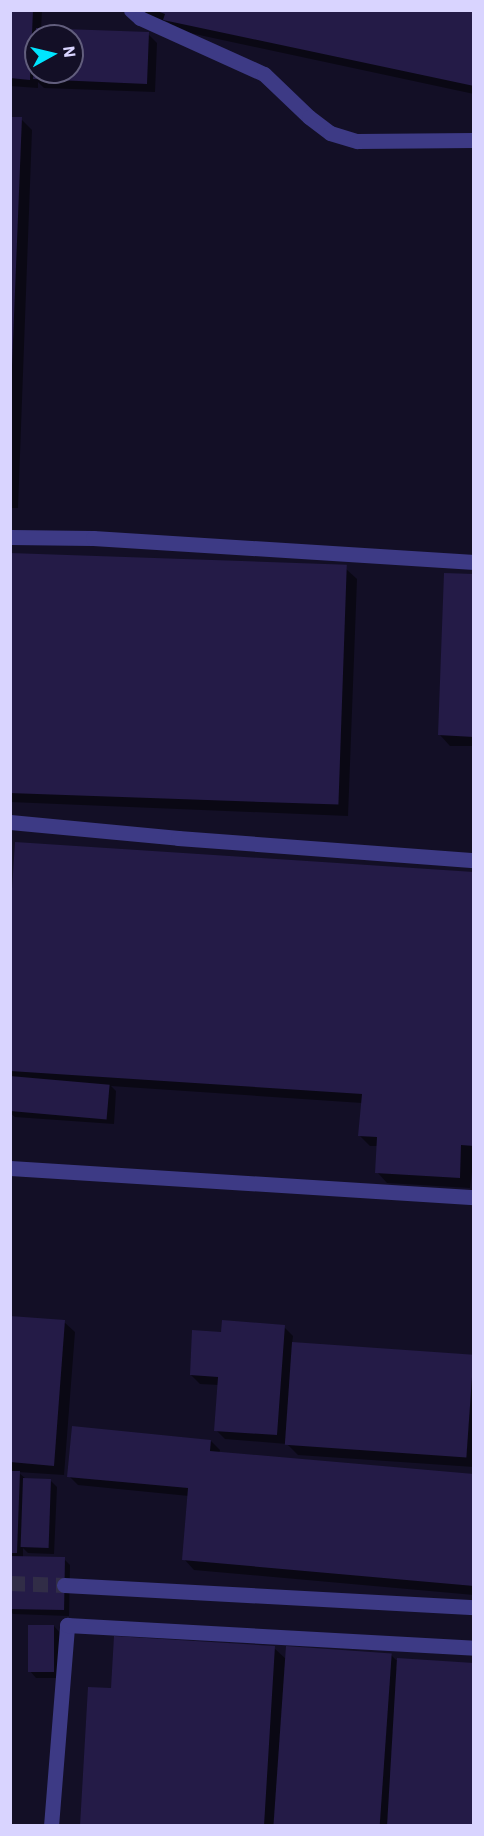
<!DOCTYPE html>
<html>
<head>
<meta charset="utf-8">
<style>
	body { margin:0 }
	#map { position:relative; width:484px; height:1836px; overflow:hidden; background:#130f26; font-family:"IBM Plex Sans",sans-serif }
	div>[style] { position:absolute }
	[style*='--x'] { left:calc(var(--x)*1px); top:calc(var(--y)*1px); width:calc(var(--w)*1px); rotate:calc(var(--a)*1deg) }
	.shadow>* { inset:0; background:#0007 }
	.building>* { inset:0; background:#241b47; transform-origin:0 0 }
	.minor-tunnel>* { height:15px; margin-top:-7.5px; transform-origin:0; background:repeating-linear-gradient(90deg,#312d47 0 15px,transparent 0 23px) }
	.minor>* { height:15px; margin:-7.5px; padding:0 7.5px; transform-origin:7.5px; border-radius:7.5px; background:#3d3a85 }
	span { translate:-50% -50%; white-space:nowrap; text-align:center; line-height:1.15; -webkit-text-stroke:5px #130f26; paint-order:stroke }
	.frame { position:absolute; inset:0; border:12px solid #d9d4ff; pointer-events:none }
	.north { position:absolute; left:24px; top:24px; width:60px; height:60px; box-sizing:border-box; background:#130f26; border:2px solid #625e7d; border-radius:50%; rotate:82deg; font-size:16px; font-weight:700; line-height:24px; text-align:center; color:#d9d4ff }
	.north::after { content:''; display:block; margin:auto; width:21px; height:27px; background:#00e5ff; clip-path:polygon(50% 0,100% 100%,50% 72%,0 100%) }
</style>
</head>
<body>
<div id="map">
	<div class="shadow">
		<i style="clip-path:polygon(evenodd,10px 10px,42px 10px,41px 30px,148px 34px,157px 43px,155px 92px,44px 88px,38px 82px,38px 88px,10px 86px,10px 10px,36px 36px,72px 36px,72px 72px,36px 72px,36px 36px)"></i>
		<i style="clip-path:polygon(143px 10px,474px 10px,474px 94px,176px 30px,168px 22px,151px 19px)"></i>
		<i style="clip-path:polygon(10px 118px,21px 119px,32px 130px,18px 508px,10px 508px)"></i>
		<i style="clip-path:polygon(10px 555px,346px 569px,357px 579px,348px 816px,10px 802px)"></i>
		<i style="clip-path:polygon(474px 576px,474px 746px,450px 746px,440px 735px)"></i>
		<i style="clip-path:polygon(474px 874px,474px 1155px,470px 1188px,387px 1183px,377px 1172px,378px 1146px,370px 1146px,359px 1135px,362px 1103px,111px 1086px,116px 1091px,114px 1124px,15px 1117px,10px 1113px,10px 944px)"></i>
		<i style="clip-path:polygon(10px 1317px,64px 1322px,75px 1332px,64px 1475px,18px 1472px,26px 1479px,50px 1480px,57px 1487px,54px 1554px,28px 1553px,23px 1548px,23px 1558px,64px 1559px,70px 1565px,69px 1616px,13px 1614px,10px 1611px)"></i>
		<i style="clip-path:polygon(284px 1327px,293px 1336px,292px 1344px,474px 1356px,474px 1467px,298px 1455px,287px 1444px,225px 1439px,216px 1430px,219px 1385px,200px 1384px,191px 1375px,223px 1334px)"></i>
		<i style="clip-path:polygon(211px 1441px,220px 1450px,219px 1454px,474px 1476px,474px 1595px,194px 1570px,184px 1559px,189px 1496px,78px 1485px,69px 1476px)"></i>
		<i style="clip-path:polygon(54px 1626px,60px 1633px,61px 1678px,36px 1678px,30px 1671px)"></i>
		<i style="clip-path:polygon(274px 1648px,287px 1660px,391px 1655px,396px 1660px,474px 1664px,474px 1826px,82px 1826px,113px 1690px)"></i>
	</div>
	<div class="building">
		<i style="clip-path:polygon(10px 10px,33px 10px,30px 80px,10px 78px)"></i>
		<i style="clip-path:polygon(154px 10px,474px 10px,474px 86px,163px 20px,165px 14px)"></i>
		<i style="clip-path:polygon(36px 28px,149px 32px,147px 84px,33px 79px,34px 64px,36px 72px,72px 72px,72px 36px,35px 36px)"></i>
		<i style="clip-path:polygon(10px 117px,22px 117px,12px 366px,10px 366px)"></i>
		<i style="left:10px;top:553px;width:337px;height:240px;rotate:2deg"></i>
		<i style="clip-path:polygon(444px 573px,474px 574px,474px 737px,438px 735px)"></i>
		<i style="clip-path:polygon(15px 842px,474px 872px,474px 1146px,461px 1145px,460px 1178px,375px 1173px,377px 1137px,358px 1136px,362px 1094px,10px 1071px,10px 920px)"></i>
		<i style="left:10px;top:1076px;width:100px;height:35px;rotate:5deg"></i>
		<i style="clip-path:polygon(10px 1316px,65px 1320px,54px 1466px,10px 1462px)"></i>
		<i style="clip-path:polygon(222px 1320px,285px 1325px,277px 1435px,214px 1431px,218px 1377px,190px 1375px,192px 1330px,221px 1332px)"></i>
		<i style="left:292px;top:1342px;width:182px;height:103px;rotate:4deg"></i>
		<i style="clip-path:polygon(72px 1426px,211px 1440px,210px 1451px,474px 1474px,474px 1586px,182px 1560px,188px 1488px,67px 1477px)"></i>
		<i style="clip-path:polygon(10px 1471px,20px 1471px,17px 1553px,10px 1553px)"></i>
		<i style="left:23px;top:1478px;width:28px;height:69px;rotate:2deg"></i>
		<i style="left:10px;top:1556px;width:55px;height:53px;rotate:1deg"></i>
		<i style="left:28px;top:1625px;width:26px;height:47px"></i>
		<i style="clip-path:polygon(114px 1636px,275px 1646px,264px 1826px,80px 1826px,88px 1687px,111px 1688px)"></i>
		<i style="left:286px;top:1646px;width:106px;height:180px;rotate:4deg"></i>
		<i style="clip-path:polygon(397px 1658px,474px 1663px,474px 1826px,387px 1826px)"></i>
	</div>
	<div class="minor-tunnel">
		<i style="--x:10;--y:1583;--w:54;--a:2.1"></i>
	</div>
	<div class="minor">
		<i style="--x:131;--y:10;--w:12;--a:42"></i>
		<i style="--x:140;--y:18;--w:136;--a:24.3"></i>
		<i style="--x:264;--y:74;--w:62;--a:43.7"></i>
		<i style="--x:309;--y:117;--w:26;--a:37"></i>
		<i style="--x:330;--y:133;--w:28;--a:17"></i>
		<i style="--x:357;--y:141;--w:117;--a:-0.5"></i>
		<i style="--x:10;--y:537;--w:83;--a:0.7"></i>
		<i style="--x:93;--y:538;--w:382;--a:3.6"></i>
		<i style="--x:10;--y:822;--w:169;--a:5.4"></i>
		<i style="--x:178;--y:838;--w:297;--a:4.3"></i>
		<i style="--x:10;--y:1168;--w:465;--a:3.6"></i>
		<i style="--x:64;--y:1585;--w:411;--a:3.1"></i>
		<i style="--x:51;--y:1826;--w:202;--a:-85.4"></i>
		<i style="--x:67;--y:1625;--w:408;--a:3.2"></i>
	</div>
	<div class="frame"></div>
	<div class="north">N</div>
</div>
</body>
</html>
